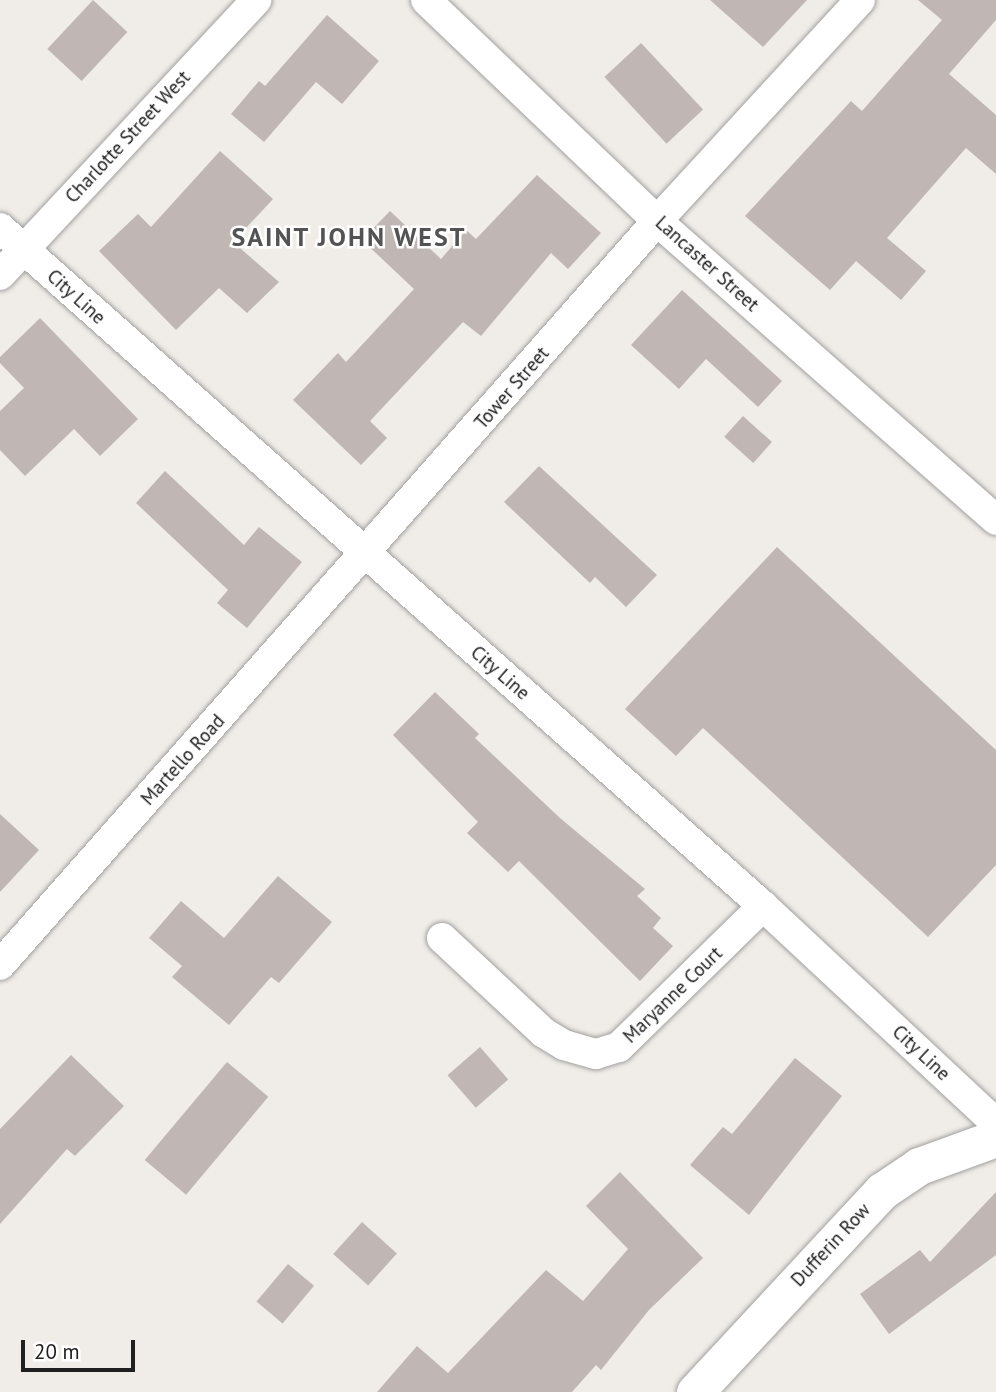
<!DOCTYPE html>
<html>
<head>
<meta charset="utf-8">
<style>
	body { margin:0 }
	#map { position:relative; width:996px; height:1392px; overflow:hidden; background:#f0ece7; font-family:"PT Sans",sans-serif }
	div>[style] { position:absolute }
	[style*='--x'] { left:calc(var(--x)*1px); top:calc(var(--y)*1px); width:calc(var(--w)*1px); rotate:calc(var(--a)*1deg) }
	.building>* { inset:0; background:#c0b7b4; transform-origin:0 0 }
	.roads { filter:drop-shadow(0 0 2px #a1a1a1) drop-shadow(0 0 2px #a1a1a1) }
	.minor>* { height:30px; margin:-15px; padding:0 15px; transform-origin:15px; border-radius:15px; background:#fff }
	.tertiary>* { height:37px; margin:-18.5px; padding:0 18.5px; transform-origin:18.5px; border-radius:18.5px; background:#fff }
	span { translate:-50% -50%; white-space:nowrap; text-align:center; line-height:1.15; -webkit-text-stroke:5px #fff; paint-order:stroke }
	.street-label { font-size:19px; color:#202020 }
	.district-label { font-size:26px; color:#535353; font-weight:700; letter-spacing:2px }
	.scale { position:absolute; left:21px; top:1340px; width:114px; height:32px; box-sizing:border-box; border:4px solid #202020; border-top:0; padding-left:9px; font-size:21px; line-height:24px; white-space:nowrap; color:#202020; -webkit-text-stroke:5px #fff; paint-order:stroke }
</style>
</head>
<body>
<div id="map">
	<div class="building">
		<i style="left:93px;top:0;width:47px;height:67px;rotate:43deg"></i>
		<i style="clip-path:polygon(710px 0,807px 0,763px 47px)"></i>
		<i style="clip-path:polygon(918px 0,996px 0,996px 20px,949px 74px,996px 115px,996px 174px,966px 148px,887px 238px,926px 271px,901px 300px,856px 261px,830px 290px,745px 216px,851px 101px,862px 111px,942px 20px)"></i>
		<i style="clip-path:polygon(327px 15px,379px 61px,342px 104px,316px 82px,264px 142px,231px 114px,259px 81px,265px 86px)"></i>
		<i style="left:641px;top:43px;width:91px;height:50px;rotate:47deg"></i>
		<i style="clip-path:polygon(220px 151px,273px 199px,233px 242px,279px 282px,247px 313px,219px 288px,176px 330px,99px 251px,138px 214px,151px 227px)"></i>
		<i style="clip-path:polygon(537px 175px,601px 233px,568px 269px,551px 253px,481px 336px,463px 322px,370px 421px,387px 438px,361px 465px,293px 400px,338px 353px,346px 362px,414px 289px,362px 240px,390px 211px,441px 259px,466px 230px,476px 239px)"></i>
		<i style="clip-path:polygon(682px 290px,782px 381px,758px 407px,706px 359px,679px 389px,631px 345px)"></i>
		<i style="clip-path:polygon(40px 318px,138px 419px,100px 456px,74px 429px,25px 476px,0 450px,0 411px,24px 388px,0 363px,0 357px)"></i>
		<i style="left:743px;top:416px;width:39px;height:28px;rotate:42deg"></i>
		<i style="clip-path:polygon(539px 466px,657px 575px,626px 607px,595px 577px,590px 583px,504px 502px)"></i>
		<i style="clip-path:polygon(165px 471px,244px 545px,259px 527px,302px 562px,247px 628px,217px 603px,228px 590px,136px 503px)"></i>
		<i style="clip-path:polygon(777px 547px,996px 750px,996px 865px,928px 937px,703px 728px,676px 756px,625px 709px)"></i>
		<i style="clip-path:polygon(435px 692px,479px 734px,475px 738px,560px 818px,645px 889px,637px 896px,661px 918px,653px 928px,673px 946px,640px 981px,519px 861px,508px 872px,467px 833px,478px 822px,393px 735px)"></i>
		<i style="clip-path:polygon(0 814px,39px 850px,0 892px)"></i>
		<i style="clip-path:polygon(278px 876px,332px 922px,279px 983px,271px 977px,229px 1025px,172px 977px,182px 966px,149px 938px,181px 901px,224px 938px)"></i>
		<i style="left:480px;top:1047px;width:43px;height:43px;rotate:49deg"></i>
		<i style="clip-path:polygon(71px 1055px,124px 1106px,75px 1156px,67px 1149px,0 1224px,0 1129px)"></i>
		<i style="clip-path:polygon(795px 1058px,842px 1096px,749px 1215px,690px 1165px,723px 1127px,732px 1134px)"></i>
		<i style="left:227px;top:1062px;width:54px;height:128px;rotate:40deg"></i>
		<i style="clip-path:polygon(620px 1172px,703px 1258px,649px 1310px,601px 1370px,596px 1365px,572px 1392px,377px 1392px,417px 1346px,448px 1373px,546px 1270px,583px 1301px,628px 1249px,586px 1206px)"></i>
		<i style="clip-path:polygon(996px 1192px,996px 1255px,889px 1334px,860px 1294px,920px 1250px,930px 1262px)"></i>
		<i style="left:362px;top:1222px;width:47px;height:43px;rotate:42deg"></i>
		<i style="left:288px;top:1264px;width:34px;height:49px;rotate:40deg"></i>
	</div>
	<div class="roads">
		<div class="minor">
			<i style="--x:426;--y:0;--w:320;--a:43.7"></i>
			<i style="--x:657;--y:221;--w:452;--a:41.4"></i>
			<i style="--x:0;--y:228;--w:1021;--a:41.62"></i>
			<i style="--x:763;--y:906;--w:318;--a:43"></i>
			<i style="--x:0;--y:275;--w:376;--a:-47"></i>
			<i style="--x:442;--y:938;--w:139;--a:43"></i>
			<i style="--x:544;--y:1033;--w:23;--a:31"></i>
			<i style="--x:564;--y:1045;--w:33;--a:16"></i>
			<i style="--x:596;--y:1054;--w:24;--a:-17"></i>
			<i style="--x:619;--y:1047;--w:202;--a:-44.4"></i>
			<i style="--x:0;--y:965;--w:993;--a:-48.55"></i>
			<i style="--x:657;--y:221;--w:300;--a:-47.4"></i>
		</div>
		<div class="tertiary">
			<i style="--x:695;--y:1392;--w:275;--a:-47.1"></i>
			<i style="--x:882;--y:1191;--w:45;--a:-34"></i>
			<i style="--x:919;--y:1166;--w:82;--a:-20"></i>
		</div>
	</div>
	<div class="street-label">
		<span style="left:128px;top:137px;rotate:-47deg">Charlotte Street West</span>
		<span style="left:707px;top:264px;rotate:42deg">Lancaster Street</span>
		<span style="left:76px;top:297px;rotate:42deg">City Line</span>
		<span style="left:512px;top:388px;rotate:-49deg">Tower Street</span>
		<span style="left:500px;top:673px;rotate:41deg">City Line</span>
		<span style="left:183px;top:760px;rotate:-48deg">Martello Road</span>
		<span style="left:673px;top:995px;rotate:-44deg">Maryanne Court</span>
		<span style="left:921px;top:1053px;rotate:43deg">City Line</span>
		<span style="left:831px;top:1245px;rotate:-47deg">Dufferin Row</span>
	</div>
	<div class="district-label">
		<span style="left:349px;top:237px">SAINT JOHN WEST</span>
	</div>
	<div class="scale">20 m</div>
</div>
</body>
</html>
